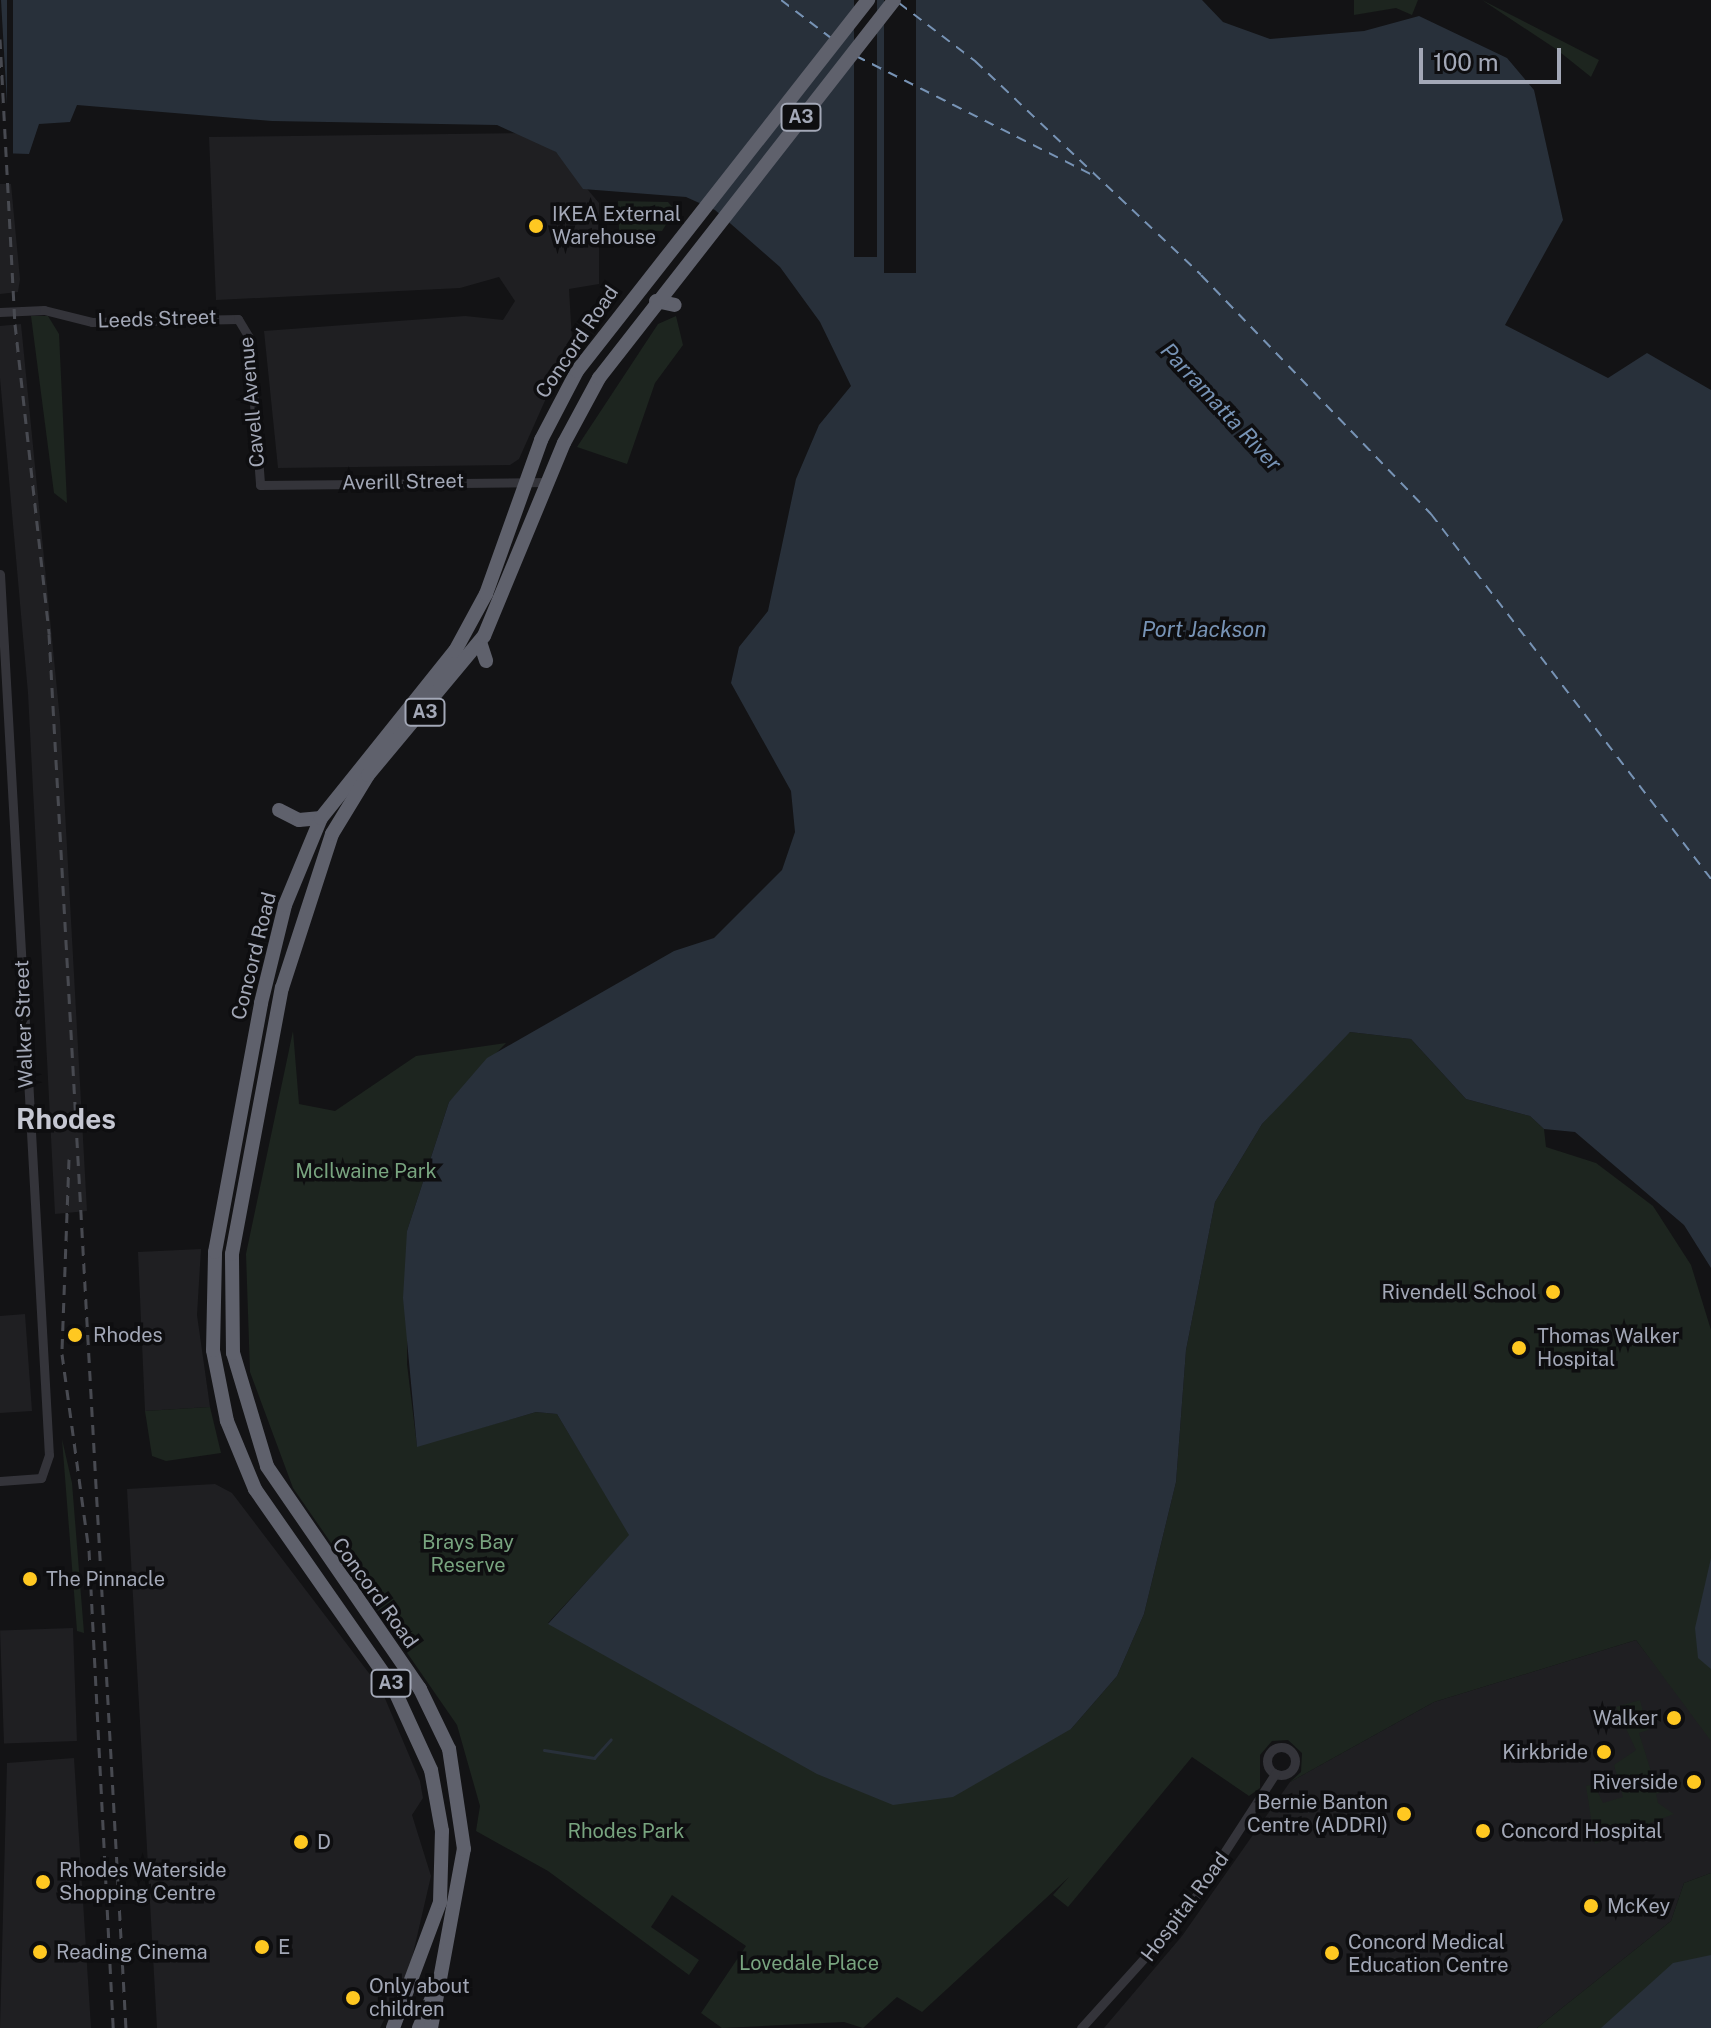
<!DOCTYPE html>
<html>
<head>
<meta charset="utf-8">
<style>
	body { margin:0 }
	#map { position:relative; width:1711px; height:2028px; overflow:hidden; background:#131315; font-family:"Public Sans",sans-serif }
	div>[style] { position:absolute }
	[style*='--x'] { left:calc(var(--x)*1px); top:calc(var(--y)*1px); width:calc(var(--w)*1px); rotate:calc(var(--a)*1deg) }
	.built>* { inset:0; background:#1f1f22; transform-origin:0 0 }
	.green>* { inset:0; background:#1d251f }
	.water>* { inset:0; background:#28303a }
	.pier>* { inset:0; background:#131315; transform-origin:0 0 }
	.stream>* { height:3px; margin:-1.5px; padding:0 1.5px; transform-origin:1.5px; border-radius:1.5px; background:#28303a }
	.ferry>* { height:2px; margin-top:-1px; transform-origin:0; background:repeating-linear-gradient(90deg,#7793b5 0 10px,transparent 0 18px) }
	.minor>* { height:9px; margin:-4.5px; padding:0 4.5px; transform-origin:4.5px; border-radius:4.5px; background:#34343a }
	.minor>.ring { margin:-4.5px; padding:0; box-sizing:content-box; background:none; border:9px solid #34343a; border-radius:50% }
	.highway>* { height:14px; margin:-7px; padding:0 7px; transform-origin:7px; border-radius:7px; background:#5f616c }
	.rail>* { height:3px; margin-top:-1.5px; transform-origin:0; background:repeating-linear-gradient(90deg,#484a51 0 10px,transparent 0 18px) }
	.dots>* { width:22px; height:22px; translate:-50% -50%; box-sizing:border-box; border:4px solid #0e0e10; border-radius:50% }
	span { translate:-50% -50%; white-space:nowrap; text-align:center; line-height:1.15; -webkit-text-stroke:7px #0e0e10; paint-order:stroke }
	.shield-label span { padding:2px 6px; background:#0e0e10; border:2px solid; border-radius:6px; -webkit-text-stroke-width:0 }
	.shield-label { font-size:18px; color:#a3a8b7; font-weight:700 }
	.poi-label { font-size:20px; color:#a3a8b7 }
	.left { translate:0 -50%; text-align:left }
	.right { translate:-100% -50%; text-align:right }
	.street-label { font-size:20px; color:#a3a8b7 }
	.park-label { font-size:20px; color:#78a47f }
	.water-label { font-size:22px; color:#7793b5; font-style:italic }
	.district-label { font-size:28px; color:#c5c7d2; font-weight:700 }
	.scale { position:absolute; left:1419px; top:48px; width:142px; height:36px; box-sizing:border-box; border:4px solid #a3a8b7; border-top:0; padding-left:10px; font-size:24px; line-height:28px; white-space:nowrap; color:#a3a8b7; -webkit-text-stroke:6px #0e0e10; paint-order:stroke }
</style>
</head>
<body>
<div id="map">
	<div class="built">
		<i style="clip-path:polygon(526px 133px,556px 152px,599px 203px,599px 284px,569px 289px,572px 340px,519px 459px,510px 465px,278px 468px,264px 331px,465px 316px,503px 320px,515px 301px,499px 277px,460px 288px,216px 300px,209px 137px)"></i>
		<i style="clip-path:polygon(0 184px,11px 184px,20px 279px,18px 292px,0 294px)"></i>
		<i style="clip-path:polygon(21px 324px,60px 720px,87px 1211px,55px 1214px,28px 693px,0 378px,0 326px)"></i>
		<i style="clip-path:polygon(201px 1249px,197px 1315px,210px 1407px,145px 1411px,138px 1252px)"></i>
		<i style="clip-path:polygon(25px 1314px,32px 1411px,0 1413px,0 1316px)"></i>
		<i style="clip-path:polygon(215px 1484px,232px 1493px,381px 1689px,420px 1781px,423px 1798px,412px 1815px,431px 1876px,409px 1971px,380px 2028px,157px 2028px,127px 1489px)"></i>
		<i style="left:73px;top:1628px;width:113px;height:73px;rotate:88deg"></i>
		<i style="clip-path:polygon(1636px 1640px,1711px 1738px,1711px 1873px,1684px 1883px,1671px 1921px,1537px 2028px,1104px 2028px,1182px 1936px,1290px 1782px,1434px 1702px)"></i>
		<i style="clip-path:polygon(74px 1758px,91px 2028px,0 2028px,7px 1763px)"></i>
	</div>
	<div class="green">
		<i style="clip-path:polygon(1354px 0,1418px 0,1412px 15px,1396px 8px,1354px 15px)"></i>
		<i style="clip-path:polygon(1482px 0,1599px 60px,1591px 77px,1556px 49px)"></i>
		<i style="clip-path:polygon(618px 201px,668px 202px,675px 210px,662px 231px,619px 230px)"></i>
		<i style="clip-path:polygon(31px 316px,48px 316px,59px 334px,67px 503px,54px 493px)"></i>
		<i style="clip-path:polygon(676px 316px,683px 345px,655px 383px,627px 464px,577px 447px,658px 324px)"></i>
		<i style="clip-path:polygon(293px 1031px,299px 1104px,335px 1111px,416px 1056px,506px 1043px,449px 1102px,407px 1231px,407px 1364px,417px 1446px,536px 1412px,557px 1414px,630px 1535px,548px 1623px,1071px 1729px,1117px 1676px,1144px 1614px,1176px 1482px,1186px 1350px,1215px 1202px,1262px 1124px,1326px 1050px,1350px 1032px,1411px 1039px,1466px 1099px,1530px 1116px,1544px 1129px,1546px 1147px,1596px 1163px,1653px 1206px,1691px 1265px,1711px 1330px,1711px 1741px,1636px 1640px,1434px 1702px,1290px 1782px,1301px 1772px,1302px 1753px,1288px 1740px,1272px 1741px,1260px 1755px,1260px 1788px,1249px 1796px,1192px 1757px,1068px 1907px,1053px 1895px,1069px 1877px,922px 2012px,897px 1997px,863px 2028px,844px 2022px,722px 2028px,701px 2013px,746px 1946px,672px 1895px,651px 1927px,699px 1960px,689px 1975px,548px 1871px,476px 1831px,480px 1806px,457px 1725px,293px 1488px,250px 1372px,246px 1254px)"></i>
		<i style="clip-path:polygon(210px 1407px,221px 1453px,166px 1461px,152px 1456px,145px 1411px)"></i>
		<i style="clip-path:polygon(62px 1439px,72px 1483px,84px 1633px,77px 1631px)"></i>
		<i style="clip-path:polygon(1640px 1700px,1648px 1730px,1639px 1733px,1654px 1781px,1673px 1777px,1676px 1788px,1656px 1794px,1658px 1803px,1674px 1814px,1595px 1844px,1586px 1786px,1594px 1784px,1603px 1803px,1623px 1797px,1614px 1765px,1636px 1750px,1616px 1707px)"></i>
		<i style="clip-path:polygon(1711px 1873px,1711px 1969px,1618px 2028px,1537px 2028px,1671px 1921px,1684px 1883px)"></i>
	</div>
	<div class="water">
		<i style="clip-path:polygon(0 0,1202px 0,1223px 22px,1270px 39px,1364px 31px,1419px 16px,1507px 58px,1534px 90px,1563px 220px,1505px 325px,1608px 378px,1647px 353px,1711px 390px,1711px 1268px,1684px 1225px,1575px 1132px,1544px 1129px,1530px 1116px,1466px 1099px,1411px 1039px,1350px 1032px,1262px 1124px,1215px 1202px,1186px 1350px,1176px 1482px,1144px 1614px,1117px 1676px,1071px 1729px,953px 1797px,893px 1805px,817px 1774px,548px 1624px,629px 1535px,557px 1414px,536px 1412px,417px 1447px,403px 1298px,407px 1231px,449px 1102px,487px 1058px,674px 951px,714px 938px,782px 870px,795px 832px,791px 791px,731px 683px,739px 647px,768px 611px,796px 479px,819px 425px,851px 386px,820px 322px,780px 267px,715px 210px,686px 197px,583px 189px,556px 152px,497px 125px,272px 121px,77px 105px,70px 122px,39px 124px,29px 154px,0 153px)"></i>
		<i style="clip-path:polygon(1711px 1558px,1711px 1669px,1698px 1658px,1695px 1628px)"></i>
		<i style="clip-path:polygon(1711px 1955px,1711px 2028px,1601px 2028px,1673px 1963px)"></i>
	</div>
	<div class="pier">
		<i style="clip-path:polygon(0 0,1px 0,10px 157px,0 157px)"></i>
		<i style="left:7px;top:0;width:6px;height:158px"></i>
		<i style="left:854px;top:0;width:23px;height:257px"></i>
		<i style="left:884px;top:0;width:32px;height:273px"></i>
	</div>
	<div class="stream">
		<i style="--x:544;--y:1750;--w:51;--a:9.1"></i>
		<i style="--x:594;--y:1758;--w:25;--a:-48"></i>
	</div>
	<div class="ferry">
		<i style="--x:781;--y:0;--w:63;--a:37.2"></i>
		<i style="--x:899;--y:3;--w:96;--a:37.3"></i>
		<i style="--x:975;--y:61;--w:311;--a:43.4"></i>
		<i style="--x:1201;--y:275;--w:332;--a:46.1"></i>
		<i style="--x:1431;--y:514;--w:460;--a:52.5"></i>
		<i style="--x:856;--y:56;--w:265;--a:26.7"></i>
	</div>
	<div class="minor">
		<i style="--x:0;--y:312;--w:44;--a:-2.6"></i>
		<i style="--x:44;--y:310;--w:49;--a:14"></i>
		<i style="--x:92;--y:322;--w:146;--a:-1.2"></i>
		<i style="--x:238;--y:319;--w:21;--a:59"></i>
		<i style="--x:249;--y:337;--w:148;--a:85.7"></i>
		<i style="--x:260;--y:485;--w:287;--a:-0.6"></i>
		<i style="--x:0;--y:574;--w:882;--a:86.82"></i>
		<i style="--x:49;--y:1455;--w:24;--a:109"></i>
		<i style="--x:41;--y:1478;--w:41;--a:175.8"></i>
		<i class="ring" style="left:1267px;top:1747px;width:19px;height:19px"></i>
		<i style="--x:1081;--y:2028;--w:155;--a:-47.9"></i>
		<i style="--x:1185;--y:1913;--w:166;--a:-57.1"></i>
	</div>
	<div class="highway">
		<i style="--x:656;--y:301;--w:19;--a:12"></i>
		<i style="--x:480;--y:642;--w:20;--a:72"></i>
		<i style="--x:279;--y:810;--w:22;--a:27"></i>
		<i style="--x:299;--y:820;--w:22;--a:-5"></i>
		<i style="--x:393;--y:2028;--w:134;--a:-69.5"></i>
		<i style="--x:440;--y:1902;--w:71;--a:-88.4"></i>
		<i style="--x:442;--y:1831;--w:62;--a:-100.2"></i>
		<i style="--x:431;--y:1770;--w:91;--a:-114.6"></i>
		<i style="--x:393;--y:1687;--w:241;--a:-124.9"></i>
		<i style="--x:255;--y:1489;--w:74;--a:-112.4"></i>
		<i style="--x:227;--y:1421;--w:72;--a:-101.2"></i>
		<i style="--x:213;--y:1350;--w:98;--a:-88.8"></i>
		<i style="--x:215;--y:1252;--w:253;--a:-79.5"></i>
		<i style="--x:261;--y:1003;--w:101;--a:-76.2"></i>
		<i style="--x:285;--y:905;--w:94;--a:-67.5"></i>
		<i style="--x:321;--y:818;--w:214;--a:-51.3"></i>
		<i style="--x:455;--y:651;--w:65;--a:-61.5"></i>
		<i style="--x:486;--y:594;--w:164;--a:-70.3"></i>
		<i style="--x:541;--y:440;--w:78;--a:-62.4"></i>
		<i style="--x:577;--y:371;--w:472;--a:-51.9"></i>
		<i style="--x:419;--y:2028;--w:33;--a:-67"></i>
		<i style="--x:431;--y:2028;--w:182;--a:-79.6"></i>
		<i style="--x:464;--y:1849;--w:101;--a:-98.5"></i>
		<i style="--x:449;--y:1749;--w:67;--a:-115.8"></i>
		<i style="--x:420;--y:1689;--w:270;--a:-124.5"></i>
		<i style="--x:267;--y:1466;--w:118;--a:-106.7"></i>
		<i style="--x:233;--y:1353;--w:99;--a:-90.6"></i>
		<i style="--x:232;--y:1254;--w:271;--a:-79.4"></i>
		<i style="--x:282;--y:988;--w:162;--a:-72"></i>
		<i style="--x:332;--y:834;--w:69;--a:-58.6"></i>
		<i style="--x:368;--y:775;--w:181;--a:-50.2"></i>
		<i style="--x:484;--y:636;--w:209;--a:-67.5"></i>
		<i style="--x:564;--y:443;--w:74;--a:-61.7"></i>
		<i style="--x:599;--y:378;--w:479;--a:-52"></i>
	</div>
	<div class="rail">
		<i style="--x:0;--y:39;--w:285;--a:87"></i>
		<i style="--x:15;--y:324;--w:312;--a:83.7"></i>
		<i style="--x:49;--y:634;--w:1396;--a:86.84"></i>
		<i style="--x:69;--y:1159;--w:195;--a:92.1"></i>
		<i style="--x:62;--y:1354;--w:198;--a:82.2"></i>
		<i style="--x:89;--y:1550;--w:479;--a:87.1"></i>
	</div>
	<div class="dots">
		<i style="left:536px;top:226px;background:#ffc821"></i>
		<i style="left:1553px;top:1292px;background:#ffc821"></i>
		<i style="left:75px;top:1335px;background:#ffc821"></i>
		<i style="left:1519px;top:1348px;background:#ffc821"></i>
		<i style="left:30px;top:1579px;background:#ffc821"></i>
		<i style="left:1674px;top:1718px;background:#ffc821"></i>
		<i style="left:1604px;top:1752px;background:#ffc821"></i>
		<i style="left:1694px;top:1782px;background:#ffc821"></i>
		<i style="left:1404px;top:1814px;background:#ffc821"></i>
		<i style="left:1483px;top:1831px;background:#ffc821"></i>
		<i style="left:301px;top:1842px;background:#ffc821"></i>
		<i style="left:43px;top:1882px;background:#ffc821"></i>
		<i style="left:1591px;top:1906px;background:#ffc821"></i>
		<i style="left:262px;top:1947px;background:#ffc821"></i>
		<i style="left:40px;top:1952px;background:#ffc821"></i>
		<i style="left:1332px;top:1953px;background:#ffc821"></i>
		<i style="left:353px;top:1998px;background:#ffc821"></i>
	</div>
	<div class="shield-label">
		<span style="left:801px;top:117px">A3</span>
		<span style="left:425px;top:712px">A3</span>
		<span style="left:391px;top:1683px">A3</span>
	</div>
	<div class="poi-label">
		<span class="left" style="left:552px;top:226px">IKEA External<br>Warehouse</span>
		<span class="right" style="left:1537px;top:1292px">Rivendell School</span>
		<span class="left" style="left:93px;top:1335px">Rhodes</span>
		<span class="left" style="left:1537px;top:1348px">Thomas Walker<br>Hospital</span>
		<span class="left" style="left:46px;top:1579px">The Pinnacle</span>
		<span class="right" style="left:1658px;top:1718px">Walker</span>
		<span class="right" style="left:1588px;top:1752px">Kirkbride</span>
		<span class="right" style="left:1678px;top:1782px">Riverside</span>
		<span class="right" style="left:1388px;top:1814px">Bernie Banton<br>Centre (ADDRI)</span>
		<span class="left" style="left:1501px;top:1831px">Concord Hospital</span>
		<span class="left" style="left:317px;top:1842px">D</span>
		<span class="left" style="left:59px;top:1882px">Rhodes Waterside<br>Shopping Centre</span>
		<span class="left" style="left:1607px;top:1906px">McKey</span>
		<span class="left" style="left:1348px;top:1954px">Concord Medical<br>Education Centre</span>
		<span class="left" style="left:278px;top:1947px">E</span>
		<span class="left" style="left:56px;top:1952px">Reading Cinema</span>
		<span class="left" style="left:369px;top:1998px">Only about<br>children</span>
	</div>
	<div class="street-label">
		<span style="left:157px;top:319px;rotate:-2deg">Leeds Street</span>
		<span style="left:577px;top:342px;rotate:-56deg">Concord Road</span>
		<span style="left:252px;top:402px;rotate:-95deg">Cavell Avenue</span>
		<span style="left:403px;top:482px;rotate:-1deg">Averill Street</span>
		<span style="left:254px;top:956px;rotate:-76deg">Concord Road</span>
		<span style="left:24px;top:1024px;rotate:-92deg">Walker Street</span>
		<span style="left:375px;top:1593px;rotate:54deg">Concord Road</span>
		<span style="left:1185px;top:1907px;rotate:-53deg">Hospital Road</span>
	</div>
	<div class="park-label">
		<span style="left:366px;top:1171px">McIlwaine Park</span>
		<span style="left:468px;top:1554px">Brays Bay<br>Reserve</span>
		<span style="left:626px;top:1831px">Rhodes Park</span>
		<span style="left:809px;top:1963px">Lovedale Place</span>
	</div>
	<div class="water-label">
		<span style="left:1221px;top:407px;rotate:47deg">Parramatta River</span>
		<span style="left:1204px;top:630px">Port Jackson</span>
	</div>
	<div class="district-label">
		<span style="left:66px;top:1119px">Rhodes</span>
	</div>
	<div class="scale">100 m</div>
</div>
</body>
</html>
